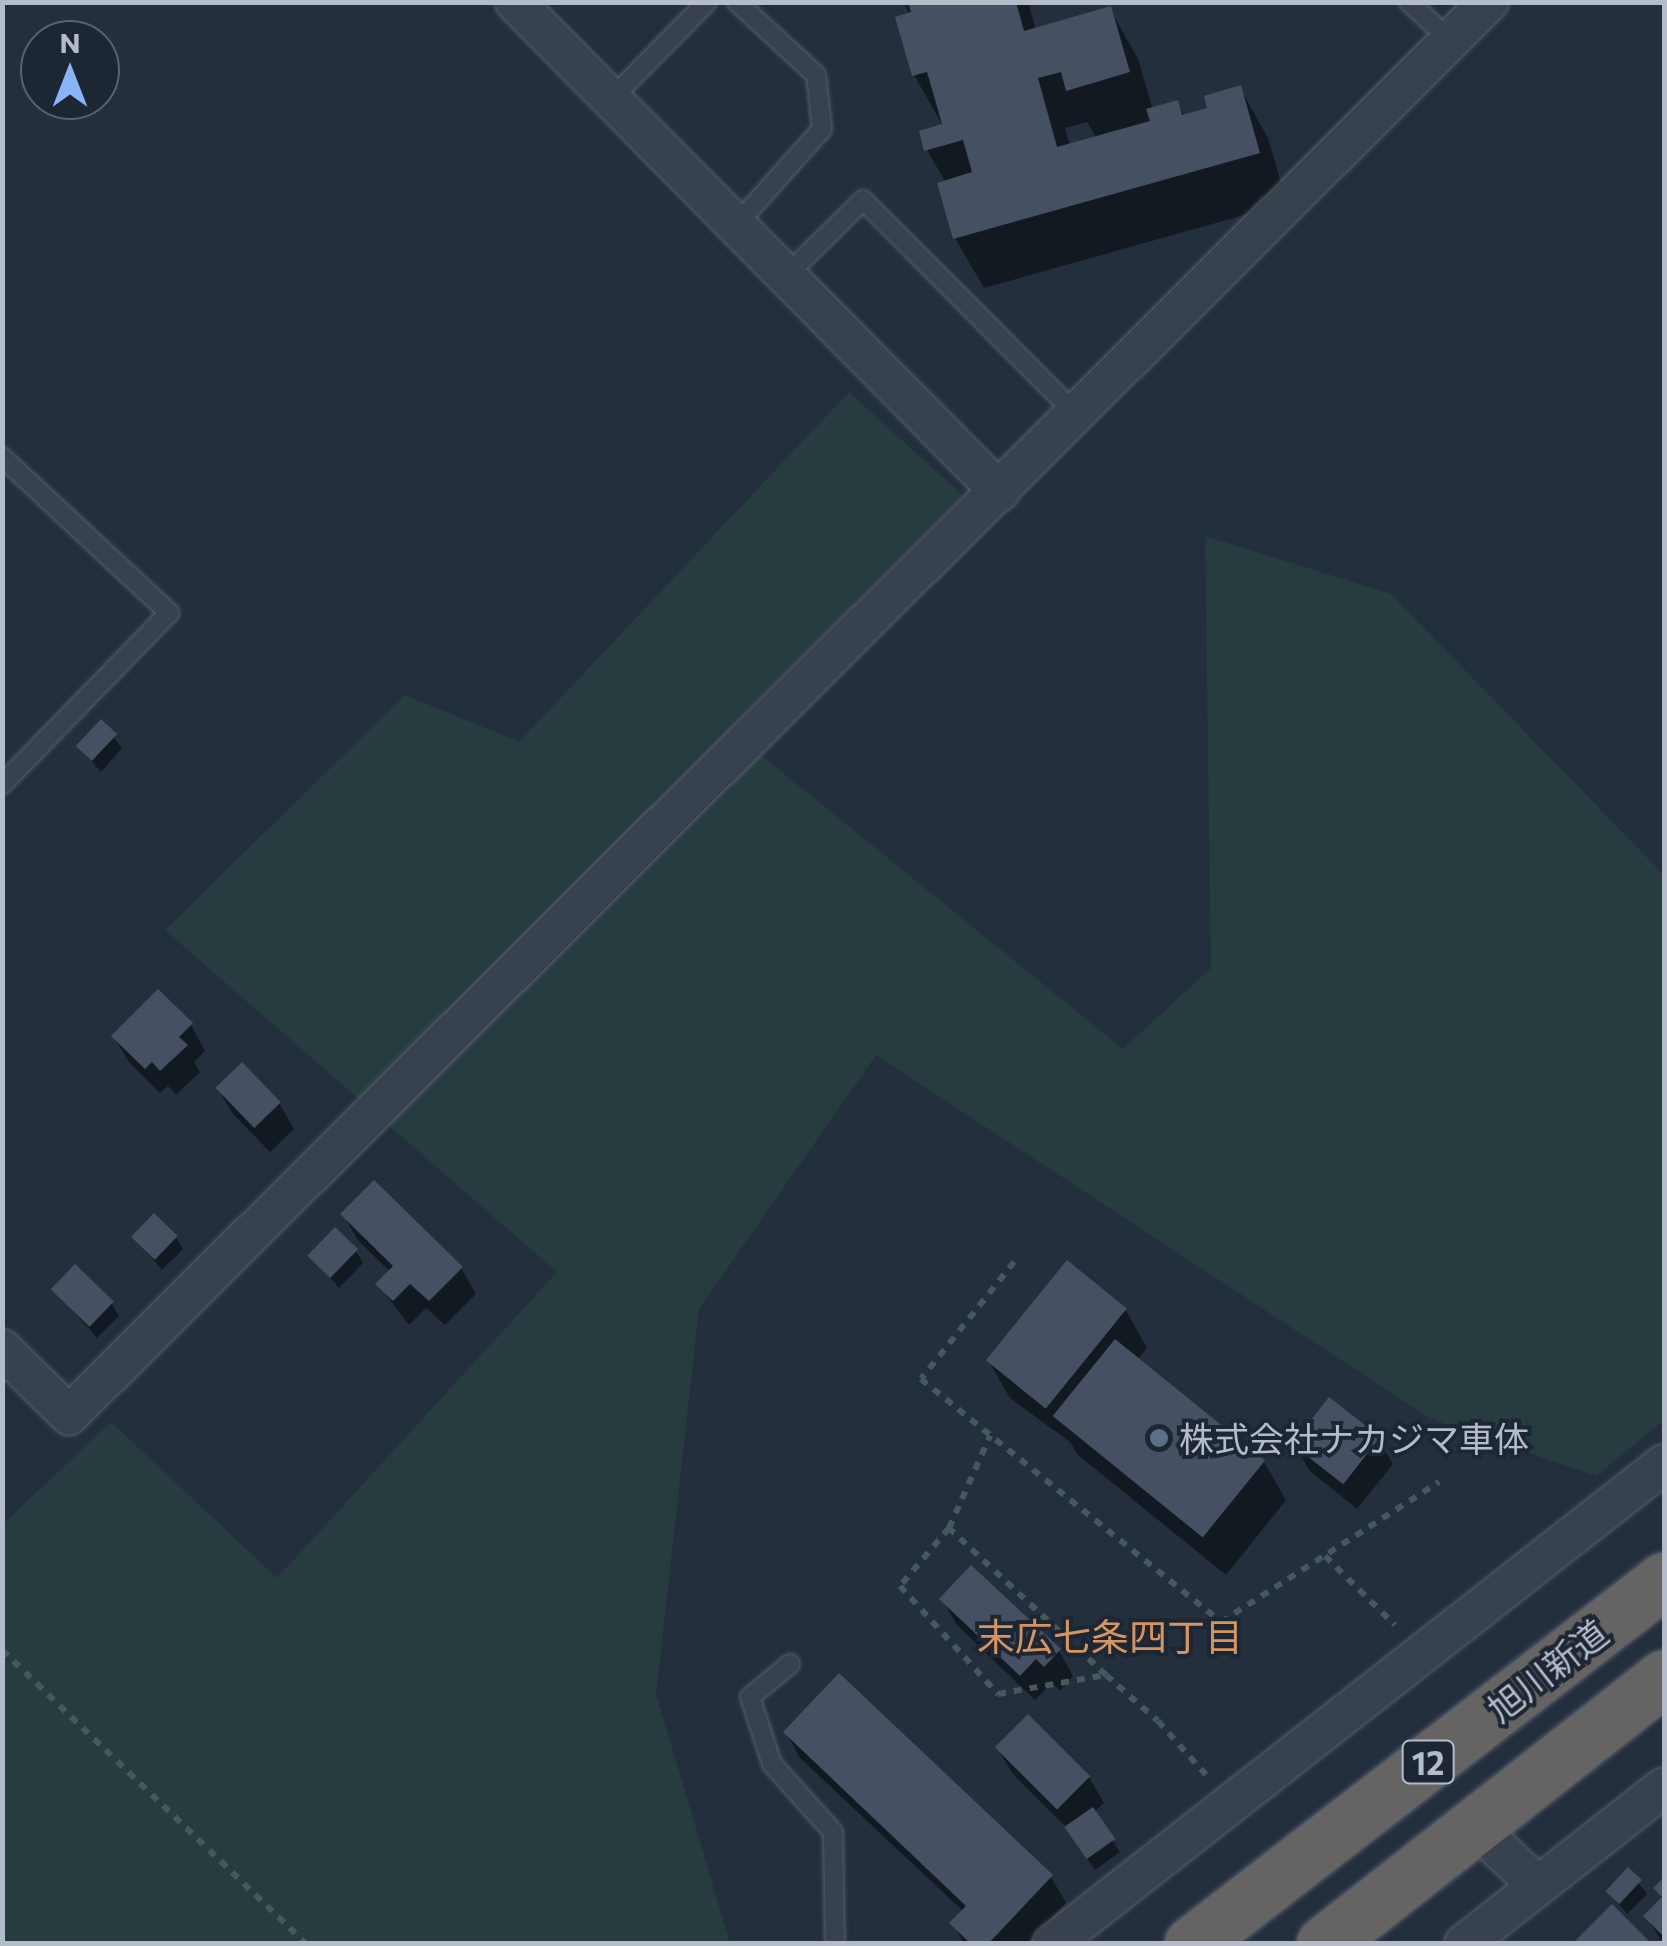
<!DOCTYPE html>
<html>
<head>
<meta charset="utf-8">
<style>
	body { margin:0 }
	#map { position:relative; width:1667px; height:1946px; overflow:hidden; background:#242f3e; font-family:Commissioner,"Noto Sans JP",sans-serif }
	div>[style] { position:absolute }
	[style*='--x'] { left:calc(var(--x)*1px); top:calc(var(--y)*1px); width:calc(var(--w)*1px); rotate:calc(var(--a)*1deg) }
	.green>* { inset:0; background:#263c3f }
	.shadow>* { inset:0; background:#0007 }
	.building>* { inset:0; background:#455162; transform-origin:0 0 }
	.path>* { height:6px; margin-top:-3px; transform-origin:0; background:repeating-linear-gradient(90deg,#44595c 0 8px,transparent 0 16px) }
	.roads { filter:drop-shadow(0 0 2px #565f6c) drop-shadow(0 0 2px #565f6c) }
	.service>* { height:18px; margin:-9px; padding:0 9px; transform-origin:9px; border-radius:9px; background:#38414e }
	.minor>* { height:38px; margin:-19px; padding:0 19px; transform-origin:19px; border-radius:19px; background:#38414e }
	.trunk>* { height:55px; margin:-27.5px; padding:0 27.5px; transform-origin:27.5px; border-radius:27.5px; background:#656462 }
	.dots>* { width:28px; height:28px; translate:-50% -50%; box-sizing:border-box; border:5px solid #1d2633; border-radius:50% }
	span { translate:-50% -50%; white-space:nowrap; text-align:center; line-height:1.15; -webkit-text-stroke:8px #1d2633; paint-order:stroke }
	.shield-label span { padding:2px 8px; background:#1d2633; border:2px solid; border-radius:8px; -webkit-text-stroke-width:0 }
	.shield-label { font-size:32px; color:#b4bcc9; font-weight:700 }
	.poi-label { font-size:35px; color:#b4bcc9 }
	.left { translate:0 -50%; text-align:left }
	.street-label { font-size:35px; color:#b4bcc9 }
	.neighbourhood-label { font-size:38px; color:#d59563 }
	.frame { position:absolute; inset:0; border:5px solid #b4bcc9; pointer-events:none }
	.north { position:absolute; left:20px; top:20px; width:100px; height:100px; box-sizing:border-box; background:#1d2633; border:2px solid #59626f; border-radius:50%; rotate:0deg; font-size:28px; font-weight:700; line-height:40px; text-align:center; color:#b4bcc9 }
	.north::after { content:''; display:block; margin:auto; width:35px; height:45px; background:#8ab4f8; clip-path:polygon(50% 0,100% 100%,50% 72%,0 100%) }
</style>
</head>
<body>
<div id="map">
	<div class="green">
		<i style="clip-path:polygon(849px 392px,962px 495px,729px 729px,1123px 1049px,1211px 968px,1205px 536px,1391px 594px,1664px 875px,1664px 1420px,1596px 1476px,1431px 1419px,876px 1055px,699px 1309px,656px 1694px,730px 1943px,3px 1944px,3px 1524px,111px 1422px,277px 1578px,557px 1272px,165px 930px,405px 695px,519px 742px)"></i>
	</div>
	<div class="shadow">
		<i style="clip-path:polygon(evenodd,903px 2px,1028px 2px,1036px 30px,1110px 9px,1138px 59px,1153px 110px,1177px 103px,1185px 117px,1211px 109px,1240px 88px,1268px 138px,1287px 203px,984px 288px,955px 238px,946px 183px,927px 150px,943px 126px,914px 75px,910px 15px,903px 2px,1087px 122px,1097px 139px,1070px 146px,1065px 128px,1087px 122px)"></i>
		<i style="clip-path:polygon(101px 722px,122px 748px,101px 772px,79px 747px)"></i>
		<i style="clip-path:polygon(191px 1025px,205px 1051px,194px 1062px,200px 1072px,176px 1095px,168px 1086px,160px 1093px,129px 1062px,114px 1037px)"></i>
		<i style="clip-path:polygon(218px 1089px,279px 1103px,294px 1129px,270px 1152px,233px 1114px)"></i>
		<i style="clip-path:polygon(343px 1215px,461px 1268px,476px 1294px,445px 1325px,426px 1308px,409px 1325px,378px 1284px,390px 1272px,358px 1240px)"></i>
		<i style="clip-path:polygon(134px 1237px,176px 1237px,183px 1249px,162px 1270px)"></i>
		<i style="clip-path:polygon(356px 1251px,363px 1263px,339px 1288px,311px 1256px)"></i>
		<i style="clip-path:polygon(54px 1289px,112px 1304px,119px 1316px,97px 1338px)"></i>
		<i style="clip-path:polygon(1125px 1309px,1147px 1348px,1137px 1360px,1264px 1462px,1286px 1500px,1226px 1575px,1078px 1455px,1070px 1442px,1010px 1398px,988px 1360px)"></i>
		<i style="clip-path:polygon(1378px 1439px,1393px 1464px,1357px 1509px,1309px 1470px,1294px 1444px)"></i>
		<i style="clip-path:polygon(942px 1599px,1059px 1651px,1073px 1676px,1060px 1691px,1052px 1683px,1035px 1700px,957px 1625px)"></i>
		<i style="clip-path:polygon(786px 1732px,1051px 1877px,1066px 1903px,1027px 1944px,964px 1944px,953px 1923px,964px 1912px,800px 1758px)"></i>
		<i style="clip-path:polygon(997px 1747px,1089px 1777px,1104px 1803px,1094px 1812px,1120px 1852px,1095px 1870px,1068px 1829px,1012px 1773px)"></i>
		<i style="clip-path:polygon(1628px 1870px,1647px 1894px,1627px 1914px,1608px 1891px)"></i>
		<i style="clip-path:polygon(1664px 1881px,1664px 1944px,1663px 1944px,1646px 1916px,1663px 1899px,1657px 1889px)"></i>
	</div>
	<div class="building">
		<i style="clip-path:polygon(908px 2px,1016px 2px,1024px 31px,1111px 6px,1130px 72px,1066px 91px,1061px 72px,1038px 78px,1057px 147px,1150px 121px,1146px 109px,1178px 100px,1182px 115px,1207px 108px,1204px 96px,1241px 85px,1260px 153px,953px 239px,937px 183px,972px 172px,963px 140px,924px 151px,919px 131px,942px 124px,927px 72px,912px 76px,895px 17px,911px 12px)"></i>
		<i style="left:101px;top:719px;width:22px;height:37px;rotate:43deg"></i>
		<i style="clip-path:polygon(158px 989px,193px 1023px,179px 1037px,188px 1045px,160px 1071px,152px 1062px,145px 1069px,111px 1036px)"></i>
		<i style="left:242px;top:1062px;width:56px;height:37px;rotate:46deg"></i>
		<i style="clip-path:polygon(374px 1180px,463px 1267px,429px 1301px,410px 1284px,393px 1301px,375px 1284px,393px 1266px,340px 1214px)"></i>
		<i style="left:154px;top:1213px;width:33px;height:33px;rotate:44deg"></i>
		<i style="left:335px;top:1227px;width:32px;height:40px;rotate:44deg"></i>
		<i style="left:1067px;top:1260px;width:77px;height:129px;rotate:39deg"></i>
		<i style="left:75px;top:1264px;width:54px;height:35px;rotate:44deg"></i>
		<i style="left:1115px;top:1339px;width:193px;height:99px;rotate:39deg"></i>
		<i style="left:1329px;top:1397px;width:65px;height:60px;rotate:38deg"></i>
		<i style="clip-path:polygon(971px 1565px,1061px 1649px,1044px 1667px,1036px 1659px,1020px 1676px,939px 1599px)"></i>
		<i style="clip-path:polygon(839px 1673px,1053px 1875px,988px 1944px,971px 1944px,949px 1923px,966px 1906px,783px 1732px)"></i>
		<i style="left:1028px;top:1714px;width:88px;height:47px;rotate:45deg"></i>
		<i style="left:1093px;top:1807px;width:39px;height:35px;rotate:55deg"></i>
		<i style="left:1628px;top:1867px;width:19px;height:33px;rotate:43deg"></i>
		<i style="clip-path:polygon(1664px 1877px,1664px 1937px,1643px 1916px,1662px 1897px,1653px 1888px)"></i>
		<i style="clip-path:polygon(1612px 1904px,1652px 1944px,1572px 1944px)"></i>
	</div>
	<div class="path">
		<i style="--x:1014;--y:1262;--w:149;--a:128.5"></i>
		<i style="--x:921;--y:1379;--w:386;--a:39"></i>
		<i style="--x:1221;--y:1622;--w:259;--a:-32.7"></i>
		<i style="--x:949;--y:1528;--w:101;--a:-66"></i>
		<i style="--x:1325;--y:1556;--w:98;--a:44.6"></i>
		<i style="--x:2;--y:1650;--w:423;--a:44"></i>
		<i style="--x:1106;--y:1675;--w:215;--a:-136.9"></i>
		<i style="--x:949;--y:1528;--w:76;--a:130.2"></i>
		<i style="--x:900;--y:1586;--w:146;--a:47.8"></i>
		<i style="--x:998;--y:1694;--w:110;--a:-10"></i>
		<i style="--x:1106;--y:1675;--w:69;--a:41.5"></i>
		<i style="--x:1158;--y:1721;--w:74;--a:48.3"></i>
	</div>
	<div class="roads">
		<div class="service">
			<i style="--x:1409;--y:2;--w:57;--a:42.9"></i>
			<i style="--x:611;--y:99;--w:136;--a:-45.3"></i>
			<i style="--x:735;--y:226;--w:130;--a:-48.1"></i>
			<i style="--x:822;--y:129;--w:54;--a:-96.3"></i>
			<i style="--x:816;--y:75;--w:108;--a:-137.3"></i>
			<i style="--x:786;--y:276;--w:108;--a:-44.6"></i>
			<i style="--x:863;--y:200;--w:303;--a:45.1"></i>
			<i style="--x:2;--y:457;--w:229;--a:43"></i>
			<i style="--x:169;--y:613;--w:240;--a:134.2"></i>
			<i style="--x:790;--y:1664;--w:52;--a:140.5"></i>
			<i style="--x:750;--y:1697;--w:71;--a:71.8"></i>
			<i style="--x:772;--y:1764;--w:91;--a:48.1"></i>
			<i style="--x:833;--y:1832;--w:112;--a:89"></i>
		</div>
		<div class="minor">
			<i style="--x:515;--y:2;--w:689;--a:45.29"></i>
			<i style="--x:2;--y:1349;--w:94;--a:44.6"></i>
			<i style="--x:69;--y:1415;--w:2003;--a:-44.86"></i>
			<i style="--x:1475;--y:1826;--w:86;--a:43.6"></i>
			<i style="--x:1052;--y:1944;--w:778;--a:-38.11"></i>
			<i style="--x:1464;--y:1944;--w:254;--a:-38.1"></i>
		</div>
		<div class="trunk">
			<i style="--x:1192;--y:1944;--w:596;--a:-37.64"></i>
			<i style="--x:1324;--y:1944;--w:432;--a:-38.1"></i>
		</div>
	</div>
	<div class="dots">
		<i style="left:1159px;top:1438px;background:#5c6f8a"></i>
	</div>
	<div class="shield-label">
		<span style="left:1428px;top:1762px">12</span>
	</div>
	<div class="poi-label">
		<span class="left" style="left:1179px;top:1438px">株式会社ナカジマ車体</span>
	</div>
	<div class="street-label">
		<span style="left:1547px;top:1670px;rotate:-38deg">旭川新道</span>
	</div>
	<div class="neighbourhood-label">
		<span style="left:1110px;top:1636px">末広七条四丁目</span>
	</div>
	<div class="frame"></div>
	<div class="north">N</div>
</div>
</body>
</html>
